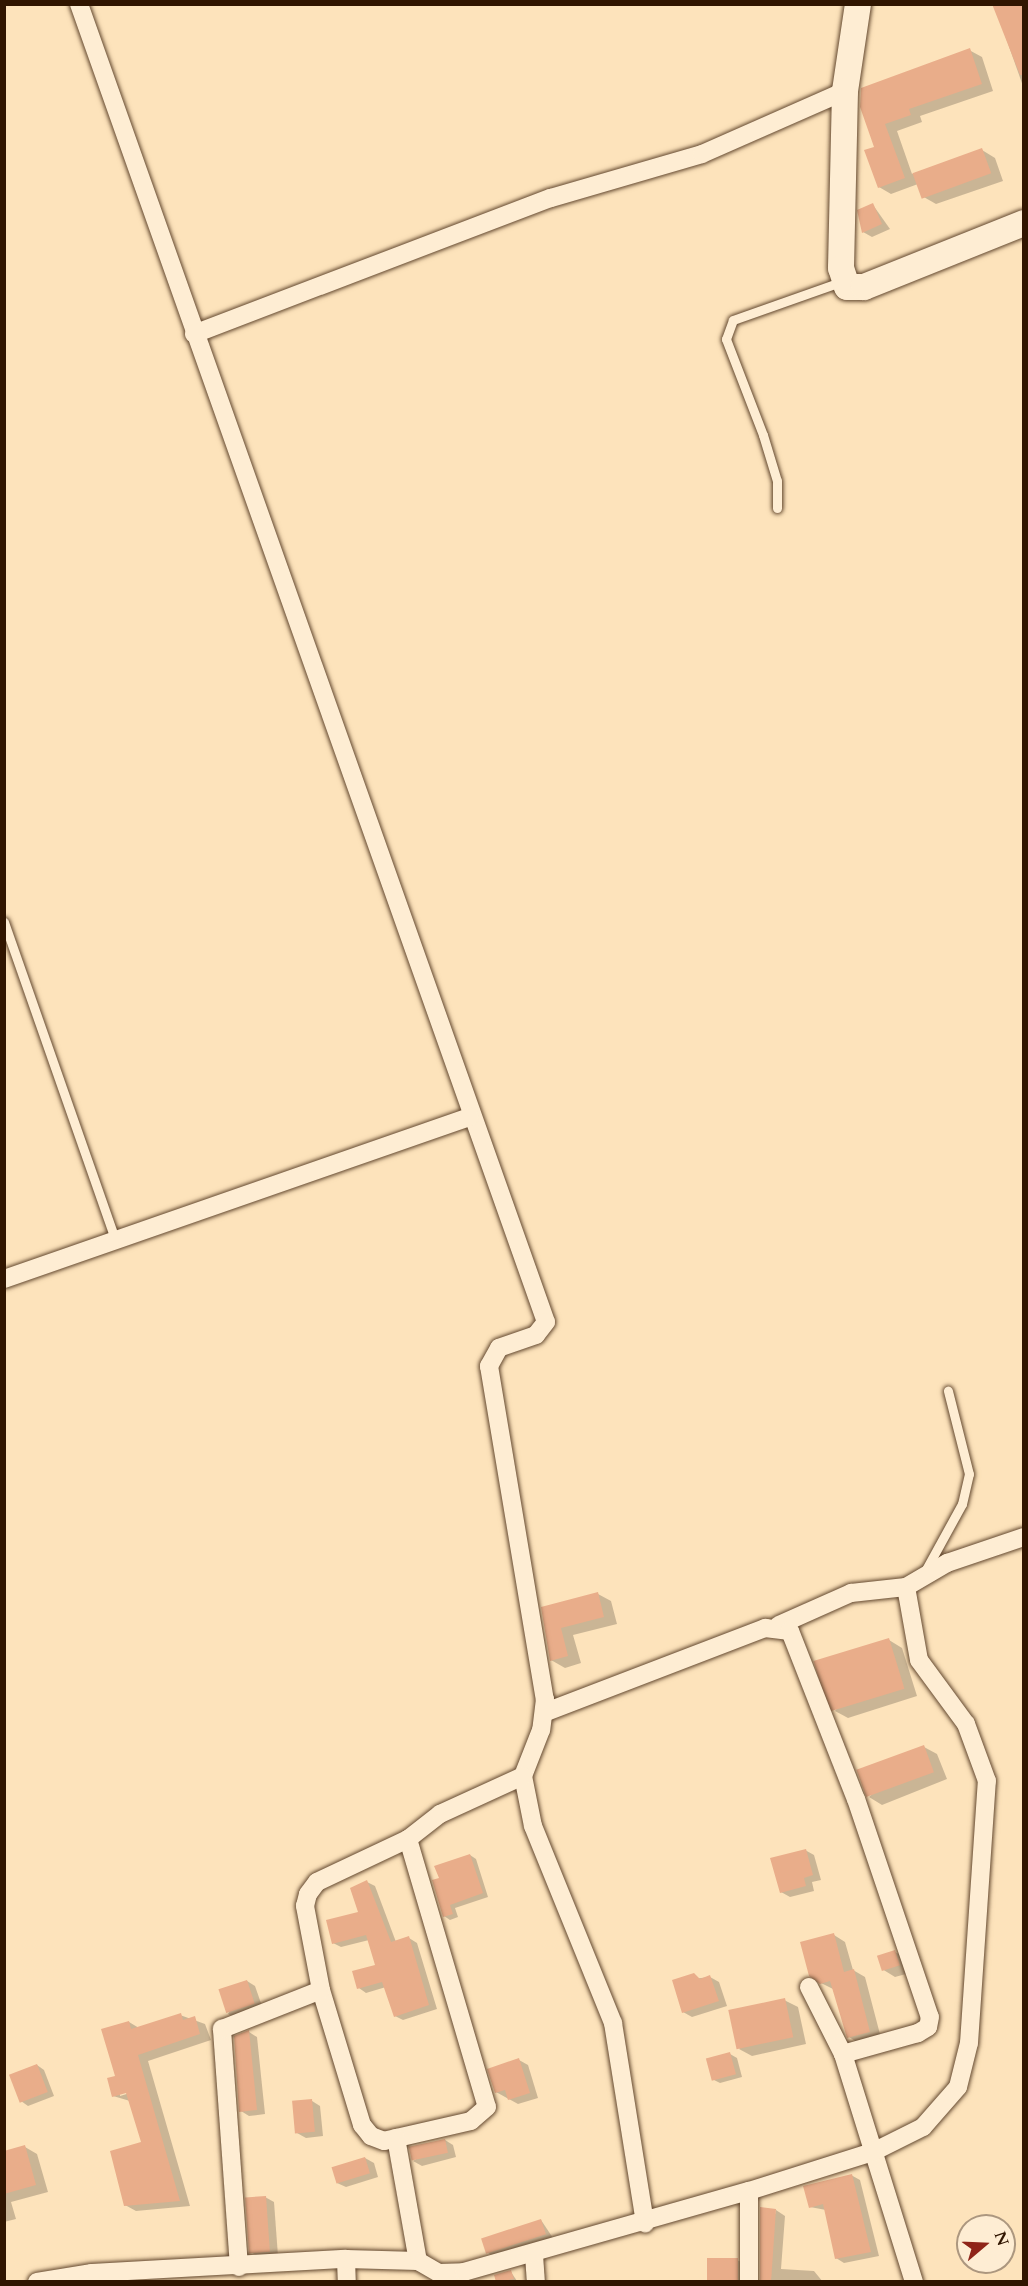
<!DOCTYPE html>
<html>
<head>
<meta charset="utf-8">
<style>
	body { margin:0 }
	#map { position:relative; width:1028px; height:2286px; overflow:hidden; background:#fde3bb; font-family:Cardo,serif }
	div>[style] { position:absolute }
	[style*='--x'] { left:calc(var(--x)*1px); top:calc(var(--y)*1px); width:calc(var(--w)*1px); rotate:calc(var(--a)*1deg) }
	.shadow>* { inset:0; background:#0003 }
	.building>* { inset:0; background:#e9ad8a; transform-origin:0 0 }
	.roads { filter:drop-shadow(0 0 2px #63482f) drop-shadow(0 0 2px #63482f) }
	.service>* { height:9px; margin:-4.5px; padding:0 4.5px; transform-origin:4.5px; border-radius:4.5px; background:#feedd3 }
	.minor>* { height:18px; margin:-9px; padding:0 9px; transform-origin:9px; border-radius:9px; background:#feedd3 }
	.secondary>* { height:26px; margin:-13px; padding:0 13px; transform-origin:13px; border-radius:13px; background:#feedd3 }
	span { translate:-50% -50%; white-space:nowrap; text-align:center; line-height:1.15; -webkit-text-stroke:4.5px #feedd3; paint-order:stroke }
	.frame { position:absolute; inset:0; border:6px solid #301500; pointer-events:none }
	.north { position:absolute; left:956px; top:2214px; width:60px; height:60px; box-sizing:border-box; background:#feedd3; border:2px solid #ac977f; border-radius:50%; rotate:71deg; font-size:16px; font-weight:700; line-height:24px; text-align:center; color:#301500 }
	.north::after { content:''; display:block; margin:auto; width:21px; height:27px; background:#8f2418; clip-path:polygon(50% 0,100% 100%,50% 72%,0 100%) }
</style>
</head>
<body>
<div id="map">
	<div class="shadow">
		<i style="clip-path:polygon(994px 4px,1024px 4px,1024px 89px)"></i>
		<i style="clip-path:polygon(969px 50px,982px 57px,993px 91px,920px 116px,922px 122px,897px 131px,912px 174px,982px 150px,995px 158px,1003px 181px,936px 204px,922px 196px,918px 184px,891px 194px,879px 187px,876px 147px,861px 107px)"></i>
		<i style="clip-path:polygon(873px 205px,890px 229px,872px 237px,863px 232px,859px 211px)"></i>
		<i style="clip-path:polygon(598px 1594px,611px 1601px,617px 1624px,573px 1635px,581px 1663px,565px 1668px,551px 1660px,543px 1608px)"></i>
		<i style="clip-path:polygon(889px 1640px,902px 1648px,917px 1696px,848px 1718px,835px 1711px)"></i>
		<i style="clip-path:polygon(924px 1747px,937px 1754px,947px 1779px,882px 1805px,869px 1797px)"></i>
		<i style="clip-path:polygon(805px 1850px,814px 1855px,821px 1880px,812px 1882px,814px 1891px,790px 1897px,781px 1892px)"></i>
		<i style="clip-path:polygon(470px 1855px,476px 1859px,488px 1897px,455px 1908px,458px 1917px,450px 1920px,444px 1916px,441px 1879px)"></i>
		<i style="clip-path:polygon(367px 1882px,375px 1886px,396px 1942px,409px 1938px,417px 1943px,437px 2009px,403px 2020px,395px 2016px,386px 1987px,366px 1993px,359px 1988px,377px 1966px,369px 1940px,341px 1947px,333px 1943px,359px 1913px)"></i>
		<i style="clip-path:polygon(834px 1935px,845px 1942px,853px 1970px,865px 1977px,881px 2038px,860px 2044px,849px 2037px,833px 1989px,821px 1983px)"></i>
		<i style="clip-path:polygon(895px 1952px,908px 1959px,913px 1972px,895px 1977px,882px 1969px)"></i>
		<i style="clip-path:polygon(710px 1977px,719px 1982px,727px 2006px,692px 2017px,683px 2012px,674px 1981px)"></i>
		<i style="clip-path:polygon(247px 1981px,255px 1986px,263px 2009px,237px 2019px,228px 2014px)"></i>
		<i style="clip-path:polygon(784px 2000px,798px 2007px,806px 2044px,752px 2056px,739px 2049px)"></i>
		<i style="clip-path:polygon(evenodd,180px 2015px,205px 2024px,211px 2040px,148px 2061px,190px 2206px,136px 2211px,125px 2205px,143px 2143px,130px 2101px,113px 2096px,129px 2022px,139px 2028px,180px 2015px,133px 2092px,120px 2096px,120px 2093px,133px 2092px)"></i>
		<i style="clip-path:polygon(249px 2032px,257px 2037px,265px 2114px,249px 2116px,241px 2111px)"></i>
		<i style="clip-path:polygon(730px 2054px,737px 2058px,742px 2077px,720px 2083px,712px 2079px)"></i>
		<i style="clip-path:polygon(519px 2060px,528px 2065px,538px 2098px,518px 2104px,496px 2092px)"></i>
		<i style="clip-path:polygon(37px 2065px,44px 2070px,54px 2096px,28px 2106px,21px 2101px)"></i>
		<i style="clip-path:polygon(312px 2101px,320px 2106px,323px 2136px,306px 2138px,297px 2133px)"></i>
		<i style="clip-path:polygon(445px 2140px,453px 2145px,456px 2157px,422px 2166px,413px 2161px)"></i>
		<i style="clip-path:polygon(25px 2147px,37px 2154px,48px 2192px,11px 2202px,16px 2219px,4px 2222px,4px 2152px)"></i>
		<i style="clip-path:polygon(365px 2158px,374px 2163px,378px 2177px,346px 2187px,337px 2183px)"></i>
		<i style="clip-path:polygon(851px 2175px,860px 2180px,879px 2256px,844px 2263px,836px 2258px,826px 2210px,810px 2207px)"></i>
		<i style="clip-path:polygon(265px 2197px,274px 2202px,278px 2256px,259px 2257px,251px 2252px)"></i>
		<i style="clip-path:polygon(776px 2210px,785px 2216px,781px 2269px,814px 2271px,823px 2282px,760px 2282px)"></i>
		<i style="clip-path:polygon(541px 2220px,553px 2238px,495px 2257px,488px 2253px)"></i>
		<i style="clip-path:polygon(737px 2260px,747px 2265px,748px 2282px,665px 2282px,709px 2281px)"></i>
		<i style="clip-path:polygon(511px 2272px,517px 2281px,498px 2282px)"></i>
		<i style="clip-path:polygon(199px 2280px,202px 2282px,169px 2282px)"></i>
	</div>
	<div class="building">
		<i style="clip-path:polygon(992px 4px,1023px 4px,1023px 75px,1020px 75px)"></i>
		<i style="clip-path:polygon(970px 48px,982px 84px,909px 109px,911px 115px,885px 124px,905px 178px,878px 188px,864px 150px,874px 147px,860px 107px,861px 88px)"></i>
		<i style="left:982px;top:148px;width:27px;height:74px;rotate:70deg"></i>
		<i style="clip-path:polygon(873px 203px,882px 224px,862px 233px,857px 210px)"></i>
		<i style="clip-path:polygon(598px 1592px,604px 1617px,561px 1628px,568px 1656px,550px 1661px,541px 1607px)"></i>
		<i style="left:889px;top:1638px;width:53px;height:79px;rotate:73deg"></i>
		<i style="left:924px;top:1745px;width:29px;height:72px;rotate:70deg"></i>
		<i style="clip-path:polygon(806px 1849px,813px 1875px,804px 1878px,806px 1886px,780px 1893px,770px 1858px)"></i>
		<i style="clip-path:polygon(470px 1854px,483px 1893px,450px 1905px,453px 1914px,443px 1917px,432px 1880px,439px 1878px,434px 1866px)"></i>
		<i style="clip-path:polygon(367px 1880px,391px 1942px,409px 1936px,429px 2005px,394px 2017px,382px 1982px,357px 1989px,352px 1971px,375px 1965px,366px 1935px,332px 1944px,326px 1920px,358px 1912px,350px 1888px)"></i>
		<i style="clip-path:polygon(834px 1933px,844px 1972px,854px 1969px,870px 2032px,847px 2038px,830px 1981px,820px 1984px,809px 1976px,800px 1942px)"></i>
		<i style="left:895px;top:1950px;width:16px;height:19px;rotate:72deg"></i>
		<i style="clip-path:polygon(694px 1973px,700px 1979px,710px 1975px,719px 2001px,682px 2013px,672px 1980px)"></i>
		<i style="left:247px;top:1980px;width:25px;height:30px;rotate:72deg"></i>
		<i style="left:785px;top:1998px;width:40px;height:58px;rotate:78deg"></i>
		<i style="clip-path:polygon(181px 2013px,183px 2020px,195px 2016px,200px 2034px,138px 2055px,180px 2201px,124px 2206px,110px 2151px,141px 2142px,126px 2093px,112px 2097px,107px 2078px,115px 2076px,101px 2029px,129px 2021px,131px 2029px)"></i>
		<i style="clip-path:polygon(249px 2030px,257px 2110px,239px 2112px,234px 2036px)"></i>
		<i style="left:730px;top:2052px;width:23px;height:25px;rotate:75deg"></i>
		<i style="clip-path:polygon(519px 2058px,530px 2093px,508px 2100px,505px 2090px,495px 2093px,487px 2069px)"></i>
		<i style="left:37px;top:2064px;width:30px;height:30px;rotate:69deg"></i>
		<i style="left:312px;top:2099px;width:33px;height:20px;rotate:85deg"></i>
		<i style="left:445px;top:2139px;width:14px;height:37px;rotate:78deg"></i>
		<i style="clip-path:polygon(25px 2145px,36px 2185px,4px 2194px,4px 2151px)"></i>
		<i style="left:365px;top:2157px;width:17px;height:35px;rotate:73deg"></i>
		<i style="clip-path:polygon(852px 2174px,871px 2252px,835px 2259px,823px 2204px,809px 2208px,803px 2186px)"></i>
		<i style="left:266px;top:2196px;width:56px;height:21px;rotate:86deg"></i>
		<i style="clip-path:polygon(760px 2207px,776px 2209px,771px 2282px,760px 2282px)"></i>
		<i style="left:541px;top:2219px;width:16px;height:63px;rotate:72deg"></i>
		<i style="left:707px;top:2258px;width:31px;height:24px"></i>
		<i style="clip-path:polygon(511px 2270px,514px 2279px,496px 2282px,494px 2275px)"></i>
	</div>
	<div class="roads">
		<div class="service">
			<i style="--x:777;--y:508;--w:27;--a:-90"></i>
			<i style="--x:777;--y:481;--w:48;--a:-106.9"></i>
			<i style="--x:763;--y:435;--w:103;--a:-111.1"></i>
			<i style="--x:726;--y:339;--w:20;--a:-70"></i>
			<i style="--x:733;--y:320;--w:117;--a:-19.5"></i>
			<i style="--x:4;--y:922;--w:338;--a:70.7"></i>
			<i style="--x:924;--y:1573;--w:79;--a:-61.2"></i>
			<i style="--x:962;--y:1504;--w:31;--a:-77"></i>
			<i style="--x:969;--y:1474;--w:86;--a:-104.2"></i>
		</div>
		<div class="minor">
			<i style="--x:79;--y:4;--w:1398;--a:70.49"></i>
			<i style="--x:546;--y:1322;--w:16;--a:128"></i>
			<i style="--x:536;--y:1335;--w:39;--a:161"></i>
			<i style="--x:499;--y:1348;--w:21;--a:119"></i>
			<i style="--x:489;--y:1366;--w:338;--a:80.5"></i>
			<i style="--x:545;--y:1699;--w:31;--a:97"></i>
			<i style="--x:541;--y:1730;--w:49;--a:111.4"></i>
			<i style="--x:523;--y:1776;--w:51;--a:78.7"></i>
			<i style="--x:533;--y:1826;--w:213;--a:67.9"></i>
			<i style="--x:613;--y:2023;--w:203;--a:80.9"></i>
			<i style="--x:194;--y:334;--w:382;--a:-20.9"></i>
			<i style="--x:551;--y:198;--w:157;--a:-16.2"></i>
			<i style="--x:702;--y:154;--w:156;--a:-23.8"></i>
			<i style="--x:4;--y:1279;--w:493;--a:-19.2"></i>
			<i style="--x:779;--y:1625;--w:79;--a:-24"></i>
			<i style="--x:851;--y:1593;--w:55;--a:-6.2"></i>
			<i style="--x:906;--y:1587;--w:48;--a:-30.3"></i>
			<i style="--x:947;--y:1563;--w:81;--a:-18.7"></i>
			<i style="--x:546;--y:1712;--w:235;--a:-21"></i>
			<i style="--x:765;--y:1628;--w:25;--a:7"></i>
			<i style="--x:790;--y:1631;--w:180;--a:68.6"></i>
			<i style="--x:856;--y:1799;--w:230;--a:71.3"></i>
			<i style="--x:930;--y:2017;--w:10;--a:101"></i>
			<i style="--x:928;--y:2027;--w:12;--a:149"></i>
			<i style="--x:918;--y:2033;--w:78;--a:164.4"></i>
			<i style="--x:408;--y:1839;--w:279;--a:73.6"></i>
			<i style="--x:487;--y:2107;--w:21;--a:139"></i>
			<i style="--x:471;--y:2121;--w:89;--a:167.1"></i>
			<i style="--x:384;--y:2141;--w:14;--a:-159"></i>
			<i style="--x:371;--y:2136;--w:14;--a:-129"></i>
			<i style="--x:362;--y:2125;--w:141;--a:-106.9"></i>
			<i style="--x:321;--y:1990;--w:86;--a:-100.8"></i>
			<i style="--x:305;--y:1906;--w:12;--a:-76"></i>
			<i style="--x:308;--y:1894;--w:15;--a:-53"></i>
			<i style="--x:317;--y:1882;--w:101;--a:-25.3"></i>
			<i style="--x:408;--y:1839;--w:41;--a:-38"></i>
			<i style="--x:440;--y:1814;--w:91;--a:-24.6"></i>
			<i style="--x:809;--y:1987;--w:75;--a:63.1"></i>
			<i style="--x:843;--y:2054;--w:239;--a:72.7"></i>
			<i style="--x:396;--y:2138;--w:125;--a:79.9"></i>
			<i style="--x:749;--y:2191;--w:91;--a:90"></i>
			<i style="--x:534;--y:2255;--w:27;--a:86"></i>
			<i style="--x:346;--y:2259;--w:23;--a:88"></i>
			<i style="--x:239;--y:2267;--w:239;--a:-94.1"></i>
			<i style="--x:222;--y:2029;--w:106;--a:-21.5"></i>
			<i style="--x:37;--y:2282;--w:56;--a:-9.3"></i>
			<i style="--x:92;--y:2273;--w:254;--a:-3.2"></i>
			<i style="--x:346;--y:2259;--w:72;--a:1.6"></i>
			<i style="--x:418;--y:2261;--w:24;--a:30"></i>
			<i style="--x:439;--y:2273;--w:25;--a:-2"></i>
			<i style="--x:464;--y:2272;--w:296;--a:-15.9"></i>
			<i style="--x:749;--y:2191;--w:130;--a:-17.5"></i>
			<i style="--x:873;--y:2152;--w:56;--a:-26.6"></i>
			<i style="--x:923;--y:2127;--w:53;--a:-48.8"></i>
			<i style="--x:958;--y:2087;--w:45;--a:-76"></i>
			<i style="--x:969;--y:2043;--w:263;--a:-86.1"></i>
			<i style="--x:987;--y:1781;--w:61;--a:-110.2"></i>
			<i style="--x:966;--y:1724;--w:79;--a:-126.3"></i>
			<i style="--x:919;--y:1660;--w:74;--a:-100.1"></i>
		</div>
		<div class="secondary">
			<i style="--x:858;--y:4;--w:88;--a:98.5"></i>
			<i style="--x:845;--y:91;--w:177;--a:91.3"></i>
			<i style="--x:841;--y:268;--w:20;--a:72"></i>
			<i style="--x:847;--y:287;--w:17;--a:0"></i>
			<i style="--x:864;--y:287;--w:172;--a:-21.8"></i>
		</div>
	</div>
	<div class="frame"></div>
	<div class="north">N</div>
</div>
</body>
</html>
